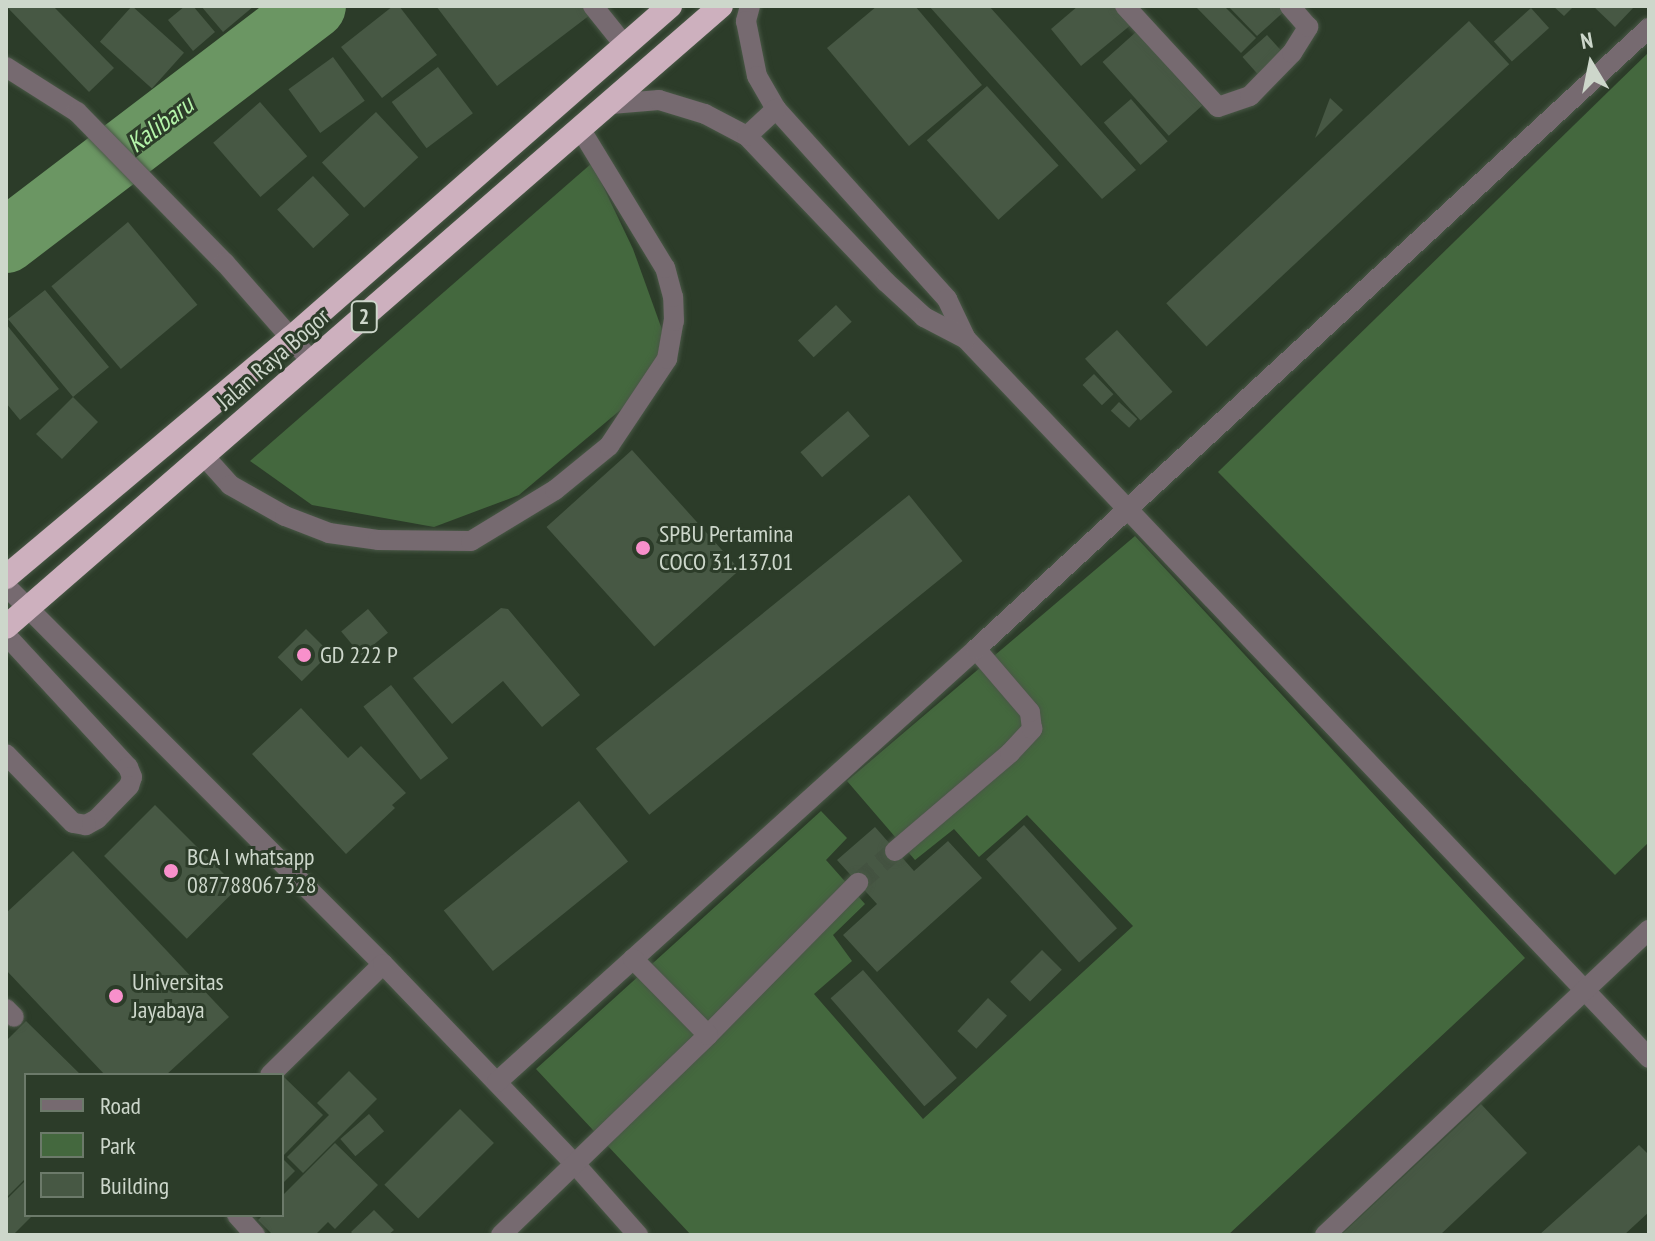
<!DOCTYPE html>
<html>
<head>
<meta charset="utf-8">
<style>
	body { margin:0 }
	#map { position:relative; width:1655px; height:1241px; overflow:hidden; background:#2c3c29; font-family:"PT Sans Narrow",sans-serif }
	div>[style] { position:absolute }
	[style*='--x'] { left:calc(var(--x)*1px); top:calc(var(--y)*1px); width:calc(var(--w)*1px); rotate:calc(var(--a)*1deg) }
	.green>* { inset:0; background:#44683e }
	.river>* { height:64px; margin:-32px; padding:0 32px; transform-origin:32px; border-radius:32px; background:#6b9663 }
	.building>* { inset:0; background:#475844; transform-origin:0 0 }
	.minor-tunnel>* { height:20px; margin-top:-10px; transform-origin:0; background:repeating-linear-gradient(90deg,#445341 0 20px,transparent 0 30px) }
	.roads { filter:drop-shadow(0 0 2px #495846) drop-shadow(0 0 2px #495846) }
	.minor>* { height:20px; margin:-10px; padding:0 10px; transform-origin:10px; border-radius:10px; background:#766a70 }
	.highway>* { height:24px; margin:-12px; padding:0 12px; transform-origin:12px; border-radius:12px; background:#cdb0be }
	.dots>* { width:22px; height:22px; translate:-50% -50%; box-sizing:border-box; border:4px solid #2c3c29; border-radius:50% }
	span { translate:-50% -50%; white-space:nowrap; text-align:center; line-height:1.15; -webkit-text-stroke:6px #2c3c29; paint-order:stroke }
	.shield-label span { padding:2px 6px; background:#2c3c29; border:2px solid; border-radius:6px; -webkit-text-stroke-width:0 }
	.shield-label { font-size:22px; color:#cdd7cb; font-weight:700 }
	.street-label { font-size:24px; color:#cdd7cb }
	.poi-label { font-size:24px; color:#cdd7cb }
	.left { translate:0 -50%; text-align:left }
	.water-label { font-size:26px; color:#b4f3a9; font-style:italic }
	.frame { position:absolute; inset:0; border:8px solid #cdd7cb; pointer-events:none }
	.legend { position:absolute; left:24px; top:1073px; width:260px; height:144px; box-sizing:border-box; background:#2c3c29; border:2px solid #6c7a6a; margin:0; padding:10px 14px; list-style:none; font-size:24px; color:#cdd7cb }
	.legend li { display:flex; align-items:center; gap:16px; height:40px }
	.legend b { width:40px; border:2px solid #6c7a6a }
	.north { position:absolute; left:1551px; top:24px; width:80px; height:80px; -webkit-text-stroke:6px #2c3c29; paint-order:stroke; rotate:350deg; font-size:22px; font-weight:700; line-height:32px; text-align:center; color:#cdd7cb }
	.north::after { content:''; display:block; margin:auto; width:28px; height:36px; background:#cdd7cb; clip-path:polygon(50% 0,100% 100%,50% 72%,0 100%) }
</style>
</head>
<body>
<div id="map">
	<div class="green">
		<i style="clip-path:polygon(1649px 52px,1649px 842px,1615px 875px,1218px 472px)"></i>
		<i style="clip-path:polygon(592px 163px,633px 249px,669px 349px,630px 402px,519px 495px,434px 527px,312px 505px,250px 461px)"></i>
		<i style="clip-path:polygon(1135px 536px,1525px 958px,1228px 1235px,691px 1235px,536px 1069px,821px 811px,847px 838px,826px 860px,865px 904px,833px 935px,852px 961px,814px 994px,923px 1119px,1133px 926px,1027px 815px,979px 857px,954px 829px,915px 860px,847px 781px)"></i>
	</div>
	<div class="river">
		<i style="--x:6;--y:241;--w:387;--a:-37.3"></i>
	</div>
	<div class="building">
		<i style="clip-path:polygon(6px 6px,53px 6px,114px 68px,89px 92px)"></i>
		<i style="left:132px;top:6px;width:70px;height:48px;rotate:42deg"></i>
		<i style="clip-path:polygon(185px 6px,193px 6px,215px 32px,193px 51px,168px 20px)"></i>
		<i style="clip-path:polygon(201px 6px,254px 6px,223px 32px)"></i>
		<i style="clip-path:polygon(393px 6px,399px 6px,437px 55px,382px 98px,341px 47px)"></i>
		<i style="clip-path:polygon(436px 6px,583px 6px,590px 15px,497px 86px)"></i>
		<i style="clip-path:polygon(877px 6px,915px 6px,982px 85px,909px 146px,827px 48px)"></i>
		<i style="clip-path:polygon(929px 6px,989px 6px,1136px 170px,1102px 199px)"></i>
		<i style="clip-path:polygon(1078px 6px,1117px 6px,1132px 24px,1081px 66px,1051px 29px)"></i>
		<i style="clip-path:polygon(1195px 6px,1224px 6px,1256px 38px,1241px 53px)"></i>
		<i style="clip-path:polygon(1228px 6px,1286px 6px,1288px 8px,1257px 36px)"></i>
		<i style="clip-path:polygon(1553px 6px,1574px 6px,1564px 16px)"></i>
		<i style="clip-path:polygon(1593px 6px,1635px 6px,1615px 27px)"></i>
		<i style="left:1531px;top:8px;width:27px;height:50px;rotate:48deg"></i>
		<i style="left:1469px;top:21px;width:59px;height:414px;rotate:47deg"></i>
		<i style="left:1136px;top:32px;width:99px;height:45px;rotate:48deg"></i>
		<i style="left:1267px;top:35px;width:25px;height:33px;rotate:48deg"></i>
		<i style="left:333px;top:57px;width:54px;height:55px;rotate:54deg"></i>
		<i style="left:438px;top:67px;width:58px;height:58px;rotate:53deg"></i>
		<i style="left:987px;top:86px;width:107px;height:81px;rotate:48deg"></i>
		<i style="clip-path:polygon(1330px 98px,1343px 110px,1315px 138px)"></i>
		<i style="left:1131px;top:99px;width:56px;height:36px;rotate:49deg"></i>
		<i style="left:260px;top:102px;width:72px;height:62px;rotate:49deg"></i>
		<i style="left:376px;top:112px;width:62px;height:74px;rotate:47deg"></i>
		<i style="left:313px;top:176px;width:53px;height:49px;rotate:47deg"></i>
		<i style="left:128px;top:222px;width:108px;height:100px;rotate:50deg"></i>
		<i style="clip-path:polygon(45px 290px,109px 367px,73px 397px,98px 422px,62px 459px,36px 434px,73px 397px,8px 319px)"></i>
		<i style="left:836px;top:305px;width:23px;height:52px;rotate:47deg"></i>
		<i style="clip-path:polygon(6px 324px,59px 389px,20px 420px,6px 403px)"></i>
		<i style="left:1117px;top:330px;width:83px;height:43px;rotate:48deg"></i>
		<i style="left:1094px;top:374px;width:28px;height:16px;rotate:46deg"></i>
		<i style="left:1119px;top:402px;width:25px;height:12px;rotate:43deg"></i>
		<i style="left:848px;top:411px;width:33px;height:63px;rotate:49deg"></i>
		<i style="left:632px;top:450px;width:161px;height:115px;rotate:48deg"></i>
		<i style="left:909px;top:495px;width:85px;height:403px;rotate:51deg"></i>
		<i style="clip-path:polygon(501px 608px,508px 609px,580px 695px,542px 727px,503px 681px,452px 724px,413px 678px)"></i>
		<i style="left:368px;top:609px;width:31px;height:35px;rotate:50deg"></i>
		<i style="left:306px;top:629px;width:34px;height:40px;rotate:45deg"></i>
		<i style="left:391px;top:685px;width:93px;height:35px;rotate:52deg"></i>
		<i style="clip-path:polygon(301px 708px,348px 758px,361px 746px,406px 793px,392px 805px,395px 808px,346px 854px,252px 754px)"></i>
		<i style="left:579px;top:801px;width:78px;height:174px;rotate:51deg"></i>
		<i style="left:155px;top:805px;width:117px;height:72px;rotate:45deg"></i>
		<i style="left:1024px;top:825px;width:139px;height:51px;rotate:48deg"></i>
		<i style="clip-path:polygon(875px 827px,914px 871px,948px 841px,982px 878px,877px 972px,843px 935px,877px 904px,837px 860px)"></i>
		<i style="clip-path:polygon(73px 851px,229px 1017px,166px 1075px,105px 1075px,6px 970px,6px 913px)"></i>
		<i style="left:1042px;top:950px;width:28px;height:45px;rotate:45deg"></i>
		<i style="left:863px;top:970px;width:143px;height:43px;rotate:49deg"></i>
		<i style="left:988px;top:998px;width:26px;height:45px;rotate:43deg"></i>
		<i style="clip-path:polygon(26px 1021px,81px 1075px,26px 1075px,26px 1178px,6px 1198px,6px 1041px)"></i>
		<i style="clip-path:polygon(349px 1071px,377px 1099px,303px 1173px,287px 1157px,329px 1115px,317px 1103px)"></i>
		<i style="clip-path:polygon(284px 1077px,323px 1115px,282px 1157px,282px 1079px)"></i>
		<i style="clip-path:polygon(1481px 1104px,1527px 1153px,1440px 1235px,1341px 1235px)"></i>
		<i style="left:460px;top:1109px;width:48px;height:107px;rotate:45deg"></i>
		<i style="left:369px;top:1114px;width:23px;height:38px;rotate:49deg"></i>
		<i style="clip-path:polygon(335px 1143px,378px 1185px,335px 1229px,328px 1222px,315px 1235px,273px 1235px,258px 1220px,263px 1215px,282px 1215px,282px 1196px)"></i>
		<i style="clip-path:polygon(1639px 1145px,1649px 1155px,1649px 1212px,1624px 1235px,1539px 1235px)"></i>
		<i style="clip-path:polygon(282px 1158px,295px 1171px,282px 1184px)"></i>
		<i style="clip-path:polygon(26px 1180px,26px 1215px,33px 1215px,13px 1235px,6px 1235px,6px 1200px)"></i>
		<i style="clip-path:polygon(374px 1210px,394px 1230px,388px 1235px,354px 1235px,351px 1232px)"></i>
	</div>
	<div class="minor-tunnel">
		<i style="--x:858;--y:883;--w:49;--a:-40.9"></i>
	</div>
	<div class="roads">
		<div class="minor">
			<i style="--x:593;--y:6;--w:51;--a:51.3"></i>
			<i style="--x:750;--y:6;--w:16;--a:105"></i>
			<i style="--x:746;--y:21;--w:56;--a:78.7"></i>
			<i style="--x:757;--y:76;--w:38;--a:60"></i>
			<i style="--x:776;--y:109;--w:256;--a:48"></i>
			<i style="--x:947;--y:299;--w:44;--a:64.6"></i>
			<i style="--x:966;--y:339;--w:992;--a:46.47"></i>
			<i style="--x:1125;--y:6;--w:137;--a:47.4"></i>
			<i style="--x:1218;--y:107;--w:34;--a:-19"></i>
			<i style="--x:1250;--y:96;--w:60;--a:-45.7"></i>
			<i style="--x:1292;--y:53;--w:31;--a:-58"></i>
			<i style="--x:1308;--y:27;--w:28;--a:-131"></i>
			<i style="--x:6;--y:67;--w:84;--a:32.4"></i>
			<i style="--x:77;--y:112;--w:211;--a:45.6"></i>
			<i style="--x:225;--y:263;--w:132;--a:48.7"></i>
			<i style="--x:611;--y:104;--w:48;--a:-4.8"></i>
			<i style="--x:659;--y:100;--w:48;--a:16.9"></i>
			<i style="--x:705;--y:114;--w:47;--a:27.6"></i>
			<i style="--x:747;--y:136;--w:202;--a:46.4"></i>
			<i style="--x:886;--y:282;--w:52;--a:42.6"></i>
			<i style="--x:924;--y:317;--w:47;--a:27.6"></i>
			<i style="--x:747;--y:136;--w:40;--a:-43"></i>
			<i style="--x:205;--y:457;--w:38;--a:48"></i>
			<i style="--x:230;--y:485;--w:63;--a:29.4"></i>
			<i style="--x:285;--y:516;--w:47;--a:21.1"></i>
			<i style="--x:329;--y:533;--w:49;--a:8.1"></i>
			<i style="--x:378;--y:540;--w:93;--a:0.6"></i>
			<i style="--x:471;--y:541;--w:98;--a:-31.3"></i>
			<i style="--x:555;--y:490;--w:70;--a:-39.2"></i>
			<i style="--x:609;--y:446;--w:105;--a:-56.3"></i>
			<i style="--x:667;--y:359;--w:39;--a:-80"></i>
			<i style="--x:674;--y:321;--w:24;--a:-92"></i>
			<i style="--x:673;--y:297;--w:30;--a:-105"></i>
			<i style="--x:665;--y:268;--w:162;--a:-121.3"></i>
			<i style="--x:6;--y:586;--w:534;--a:45.08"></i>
			<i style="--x:383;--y:964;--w:158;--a:135.5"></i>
			<i style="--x:6;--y:635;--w:180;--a:47.3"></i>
			<i style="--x:128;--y:767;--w:11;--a:68"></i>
			<i style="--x:132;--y:777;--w:9;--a:108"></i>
			<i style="--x:129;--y:786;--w:46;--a:134.1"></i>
			<i style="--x:97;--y:819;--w:13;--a:151"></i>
			<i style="--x:86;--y:825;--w:13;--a:-171"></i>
			<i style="--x:73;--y:823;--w:96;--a:-134.2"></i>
			<i style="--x:895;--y:851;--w:151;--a:-40.4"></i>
			<i style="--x:1010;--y:753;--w:33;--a:-47"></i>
			<i style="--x:1032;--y:729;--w:17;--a:-97"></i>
			<i style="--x:1030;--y:712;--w:83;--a:-130.6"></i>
			<i style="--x:383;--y:964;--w:279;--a:46.2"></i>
			<i style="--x:576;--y:1165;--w:94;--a:48.5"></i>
			<i style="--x:6;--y:1009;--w:11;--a:45"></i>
			<i style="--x:708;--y:1035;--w:214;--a:-45.4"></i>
			<i style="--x:497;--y:1082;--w:646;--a:-42.11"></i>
			<i style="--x:976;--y:649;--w:916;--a:-42.7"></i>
			<i style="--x:237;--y:1215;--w:27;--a:48"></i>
			<i style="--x:501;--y:1235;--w:288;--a:-44"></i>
			<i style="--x:708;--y:1035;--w:107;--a:-134.6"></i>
			<i style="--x:1325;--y:1235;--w:445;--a:-43.3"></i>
		</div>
		<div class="highway">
			<i style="--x:6;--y:577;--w:372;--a:-40"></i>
			<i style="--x:291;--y:338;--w:504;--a:-41.22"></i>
			<i style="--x:6;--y:627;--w:947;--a:-40.98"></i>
		</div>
	</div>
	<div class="dots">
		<i style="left:643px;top:548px;background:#f890cb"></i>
		<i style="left:304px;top:655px;background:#f890cb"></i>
		<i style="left:171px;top:871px;background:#f890cb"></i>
		<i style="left:116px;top:996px;background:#f890cb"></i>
	</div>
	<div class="shield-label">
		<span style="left:364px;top:317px">2</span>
	</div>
	<div class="street-label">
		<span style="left:273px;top:359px;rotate:-41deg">Jalan Raya Bogor</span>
	</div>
	<div class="poi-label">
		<span class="left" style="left:659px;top:548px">SPBU Pertamina<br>COCO 31.137.01</span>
		<span class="left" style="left:320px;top:655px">GD 222 P</span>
		<span class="left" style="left:187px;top:871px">BCA I whatsapp<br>087788067328</span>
		<span class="left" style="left:132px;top:996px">Universitas<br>Jayabaya</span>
	</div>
	<div class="water-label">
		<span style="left:160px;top:124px;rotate:-37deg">Kalibaru</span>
	</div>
	<div class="frame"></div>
	<ul class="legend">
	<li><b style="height:10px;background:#766a70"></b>Road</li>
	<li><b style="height:22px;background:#44683e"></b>Park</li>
	<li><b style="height:22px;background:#475844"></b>Building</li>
	</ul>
	<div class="north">N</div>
</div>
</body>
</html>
